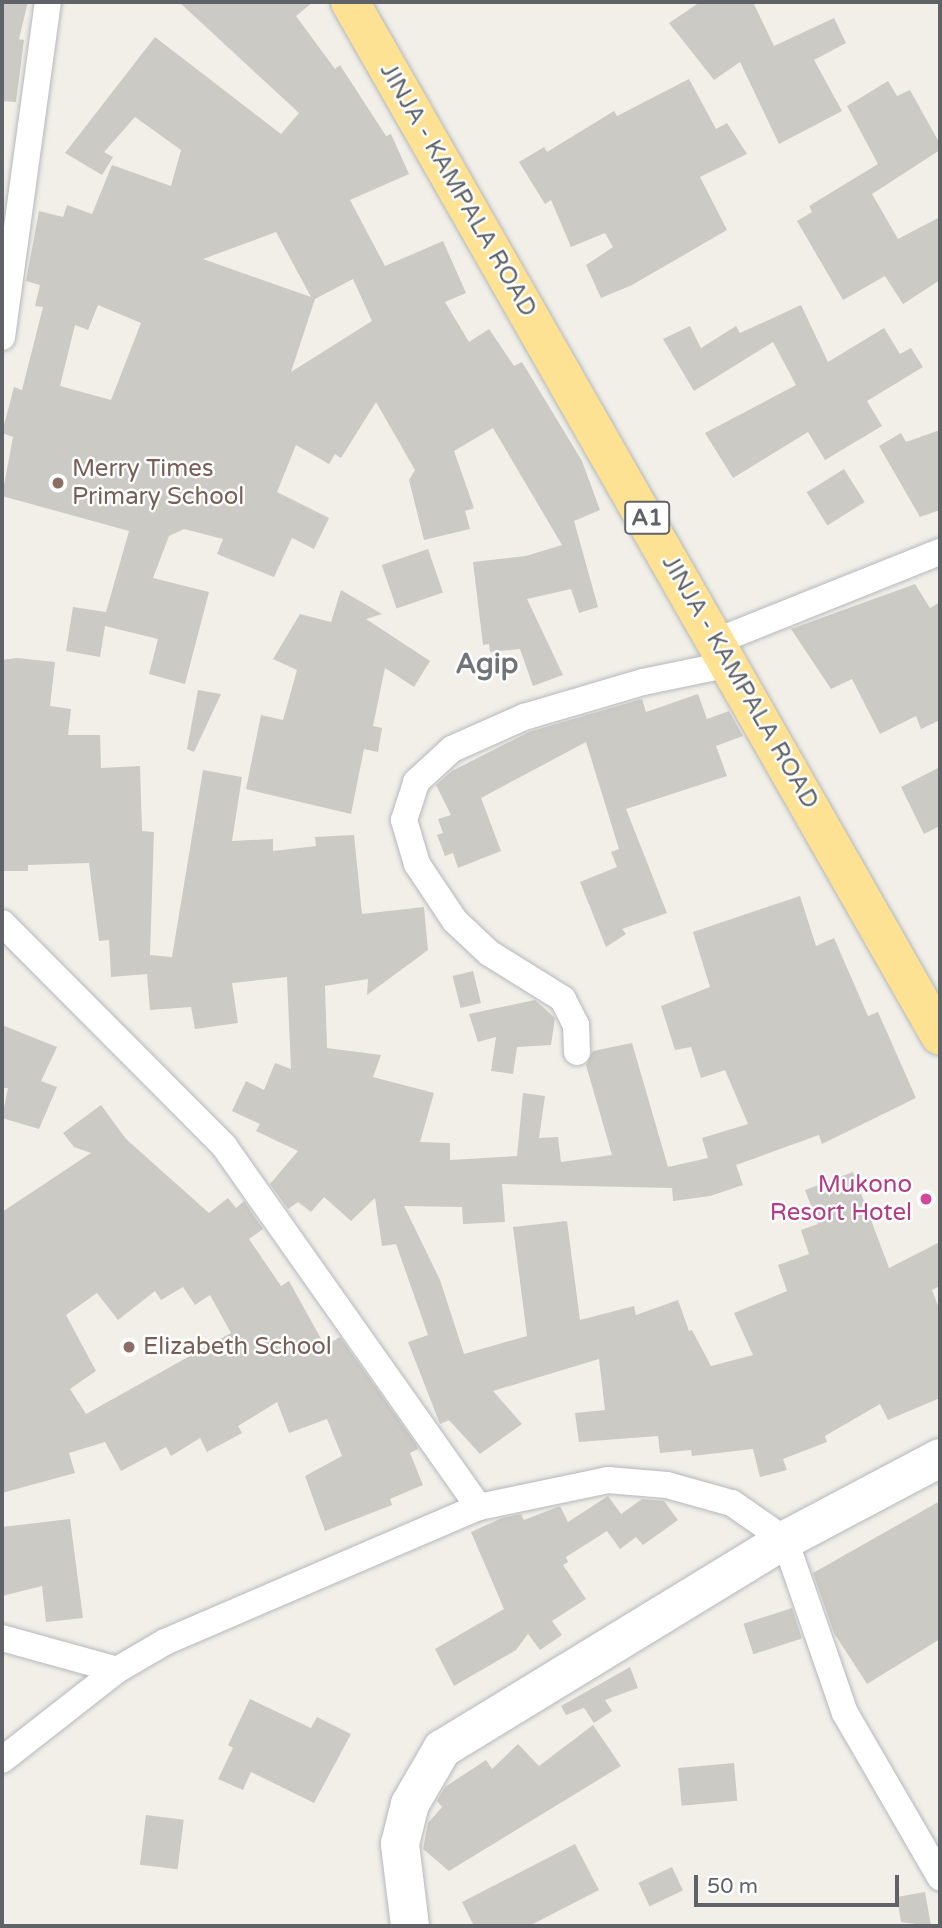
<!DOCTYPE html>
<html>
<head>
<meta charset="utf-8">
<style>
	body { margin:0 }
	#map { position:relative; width:942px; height:1928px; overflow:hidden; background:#f1efe8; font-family:"Varela Round",sans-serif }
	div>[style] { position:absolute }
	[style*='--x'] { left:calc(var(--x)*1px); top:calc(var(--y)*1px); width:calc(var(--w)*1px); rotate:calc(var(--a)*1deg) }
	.building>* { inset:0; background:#cccac5; transform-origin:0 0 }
	.roads { filter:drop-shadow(0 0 2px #b5b8bc) drop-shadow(0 0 2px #b5b8bc) }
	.street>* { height:26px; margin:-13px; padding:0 13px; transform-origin:13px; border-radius:13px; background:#fff }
	.secondary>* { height:38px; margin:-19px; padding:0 19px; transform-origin:19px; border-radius:19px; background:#fff }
	.highway>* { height:38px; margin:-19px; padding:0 19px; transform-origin:19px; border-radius:19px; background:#fde293 }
	.dots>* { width:19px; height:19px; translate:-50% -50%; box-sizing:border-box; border:4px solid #fff; border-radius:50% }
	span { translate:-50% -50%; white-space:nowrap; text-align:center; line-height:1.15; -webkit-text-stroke:5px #fff; paint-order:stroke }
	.shield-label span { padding:2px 5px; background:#fff; border:2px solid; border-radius:5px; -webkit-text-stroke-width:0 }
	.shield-label { font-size:23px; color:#5f6368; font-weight:700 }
	.street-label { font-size:24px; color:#5f6368 }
	.education-label { font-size:24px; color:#785e54 }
	.left { translate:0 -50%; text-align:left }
	.hotel-label { font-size:24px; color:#b23c85 }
	.right { translate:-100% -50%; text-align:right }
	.quarter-label { font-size:28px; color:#70757a; font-weight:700 }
	.frame { position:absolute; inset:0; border:4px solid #5f6368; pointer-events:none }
	.scale { position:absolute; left:694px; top:1875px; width:205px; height:32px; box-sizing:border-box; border:4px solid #5f6368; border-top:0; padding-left:9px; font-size:21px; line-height:24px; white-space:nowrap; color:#5f6368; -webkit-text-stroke:5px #fff; paint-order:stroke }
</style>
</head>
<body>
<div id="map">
	<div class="building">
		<i style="clip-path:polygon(2px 2px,28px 2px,19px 39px,24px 40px,16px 102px,2px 101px)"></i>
		<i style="clip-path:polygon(evenodd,179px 2px,313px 2px,296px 16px,335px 69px,340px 65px,386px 136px,391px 134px,409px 174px,350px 200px,385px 266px,443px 241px,466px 293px,445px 302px,469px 342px,489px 329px,514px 366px,522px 362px,582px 461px,600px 510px,574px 521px,598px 607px,579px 613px,571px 589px,527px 599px,563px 675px,533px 686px,520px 649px,490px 652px,489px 644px,483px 645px,473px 562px,526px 556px,562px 545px,493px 428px,454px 451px,474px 508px,465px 511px,470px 529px,424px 540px,409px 480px,415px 470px,376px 402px,341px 458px,335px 454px,329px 464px,296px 445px,277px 492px,329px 518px,314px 549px,292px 538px,274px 577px,217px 554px,223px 539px,184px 529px,169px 536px,153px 578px,209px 592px,185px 684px,149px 674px,158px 639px,105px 626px,100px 657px,66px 651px,73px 607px,106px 612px,129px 531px,2px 496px,13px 437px,2px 433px,14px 387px,22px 390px,43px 307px,35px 306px,40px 285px,26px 281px,39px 211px,63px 217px,67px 205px,92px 214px,112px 165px,171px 186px,181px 150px,135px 117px,104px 152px,113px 157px,102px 175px,65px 153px,155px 37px,281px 134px,299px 113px,179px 2px,276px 232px,311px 297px,203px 259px,276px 232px,179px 2px,353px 279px,372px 321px,291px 372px,315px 299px,353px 279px,179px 2px,98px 305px,141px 323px,111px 400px,60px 386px,75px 325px,88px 330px,98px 305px)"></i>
		<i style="clip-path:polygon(700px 2px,753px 2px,774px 46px,834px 18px,846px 43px,814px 60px,842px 111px,779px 144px,740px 62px,714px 80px,669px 23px)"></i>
		<i style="clip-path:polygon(689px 79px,716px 129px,727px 123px,747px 154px,700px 177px,727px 230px,632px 285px,601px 298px,586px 265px,613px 247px,605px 233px,571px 247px,551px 200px,545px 204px,519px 162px,544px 147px,547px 152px,614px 111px,617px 116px)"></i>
		<i style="clip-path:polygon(888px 81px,897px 96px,910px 90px,940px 144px,940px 150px,872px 194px,898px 239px,940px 217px,940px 280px,903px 304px,885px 276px,843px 300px,797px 221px,812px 212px,809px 206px,878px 164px,847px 106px)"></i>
		<i style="clip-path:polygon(801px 305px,828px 362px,884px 328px,900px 354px,911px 348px,923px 367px,867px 401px,882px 426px,825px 460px,808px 432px,733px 478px,705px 433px,796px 385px,773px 342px,694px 391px,663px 339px,690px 326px,701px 348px,736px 326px,740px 333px)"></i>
		<i style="clip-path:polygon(940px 430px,940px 510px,920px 517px,879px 446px,901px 433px,906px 442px)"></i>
		<i style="left:844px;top:469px;width:39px;height:44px;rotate:58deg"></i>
		<i style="left:428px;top:549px;width:46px;height:49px;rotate:71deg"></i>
		<i style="clip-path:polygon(915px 584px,930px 608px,940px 602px,940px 720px,921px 729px,916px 716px,880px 734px,852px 679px,831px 689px,791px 629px)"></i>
		<i style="clip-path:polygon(341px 590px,382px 614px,366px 619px,430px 661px,414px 687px,385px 668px,373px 726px,382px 728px,378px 752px,364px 749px,351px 814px,246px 789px,261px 715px,283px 720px,297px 670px,273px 659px,300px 614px,331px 622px)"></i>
		<i style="clip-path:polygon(17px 658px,55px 662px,50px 706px,71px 709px,68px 735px,100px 735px,101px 768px,140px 766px,142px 831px,154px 832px,150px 955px,172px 957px,203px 770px,242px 777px,232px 841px,273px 839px,273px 851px,316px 846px,315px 837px,354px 835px,362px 914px,424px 907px,428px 950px,367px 995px,368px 979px,325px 986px,327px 1048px,381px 1055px,373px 1077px,434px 1093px,420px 1142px,450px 1143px,450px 1160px,517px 1156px,523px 1093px,545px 1096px,539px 1138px,558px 1137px,561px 1162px,612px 1155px,586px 1065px,593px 1051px,632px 1043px,668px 1167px,708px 1158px,702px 1138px,748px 1124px,725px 1070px,701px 1078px,691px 1047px,675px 1050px,661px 1006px,710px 987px,693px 932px,800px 896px,816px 946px,834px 938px,868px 1016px,878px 1012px,916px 1098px,822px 1144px,819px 1135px,736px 1165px,743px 1185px,710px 1196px,673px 1201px,672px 1188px,502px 1184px,505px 1222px,463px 1224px,462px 1207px,404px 1206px,440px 1280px,464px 1354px,527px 1336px,513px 1227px,567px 1221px,580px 1320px,634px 1306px,636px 1315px,678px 1300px,689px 1331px,692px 1330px,711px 1366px,753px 1355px,734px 1313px,787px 1291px,778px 1265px,809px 1254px,801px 1230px,818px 1224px,805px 1190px,853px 1172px,889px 1268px,940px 1242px,940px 1286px,932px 1290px,940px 1311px,940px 1398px,888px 1420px,880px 1404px,825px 1436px,827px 1442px,783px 1459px,787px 1470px,760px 1477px,753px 1449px,692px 1456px,691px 1450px,660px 1453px,658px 1436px,579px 1442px,575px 1413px,605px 1410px,599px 1359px,493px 1391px,522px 1424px,480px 1454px,449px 1420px,440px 1424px,408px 1342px,428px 1335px,396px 1244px,382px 1246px,375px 1198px,351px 1221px,324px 1197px,311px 1212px,298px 1202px,288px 1209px,270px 1184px,298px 1151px,256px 1131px,260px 1124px,232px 1111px,246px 1081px,264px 1090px,275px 1063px,291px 1069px,287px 977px,232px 983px,238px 1023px,195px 1029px,191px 1007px,150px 1010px,147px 974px,111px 977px,109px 940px,99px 941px,89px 863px,28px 865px,28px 871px,2px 871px,2px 660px)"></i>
		<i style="clip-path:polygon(198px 690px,221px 694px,194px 752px,187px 749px)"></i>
		<i style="clip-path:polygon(698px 694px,707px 719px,729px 711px,743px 736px,716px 746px,727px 776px,626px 809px,667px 913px,622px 929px,626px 934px,606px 947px,580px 882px,617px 867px,611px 852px,619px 849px,586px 742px,481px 798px,501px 851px,458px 868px,453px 853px,445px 856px,437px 835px,443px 833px,438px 819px,451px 815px,436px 785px,452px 771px,529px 732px,642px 699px,646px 712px)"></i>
		<i style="clip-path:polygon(940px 767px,940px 826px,924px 834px,901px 787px)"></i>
		<i style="left:473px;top:971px;width:33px;height:21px;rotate:76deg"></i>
		<i style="clip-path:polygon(535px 1000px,555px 1018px,551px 1045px,517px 1047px,513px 1074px,491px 1071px,496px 1037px,478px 1042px,469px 1014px)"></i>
		<i style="clip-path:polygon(2px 1025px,57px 1047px,41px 1081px,57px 1087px,39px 1129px,2px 1118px,8px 1088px,2px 1088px)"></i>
		<i style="clip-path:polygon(evenodd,101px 1105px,126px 1139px,209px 1213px,228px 1198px,236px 1208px,244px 1201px,263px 1229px,249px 1239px,281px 1286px,289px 1281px,325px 1346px,340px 1337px,416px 1444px,418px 1449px,410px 1453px,423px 1485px,390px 1499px,392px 1505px,325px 1531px,305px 1476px,342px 1456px,327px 1419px,289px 1433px,277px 1402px,238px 1426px,242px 1433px,207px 1452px,200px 1438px,171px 1456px,166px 1447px,121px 1471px,105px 1442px,69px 1453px,75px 1473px,2px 1493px,2px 1212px,91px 1153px,74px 1147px,63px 1133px,101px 1105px,183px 1287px,195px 1305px,210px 1295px,231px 1333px,86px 1414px,70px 1389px,96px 1371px,66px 1315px,97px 1293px,118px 1320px,155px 1291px,161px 1300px,183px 1287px)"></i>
		<i style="clip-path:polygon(608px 1496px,621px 1514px,642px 1499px,664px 1501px,678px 1520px,643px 1545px,636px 1537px,620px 1549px,607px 1531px,566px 1557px,568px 1562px,563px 1565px,586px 1599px,552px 1621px,562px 1635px,540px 1650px,528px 1634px,516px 1650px,454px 1686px,435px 1649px,504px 1609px,471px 1532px,502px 1518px,521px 1514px,524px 1520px,560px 1506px,568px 1522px)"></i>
		<i style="clip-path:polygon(940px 1501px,940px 1639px,867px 1684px,834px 1633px,813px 1573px)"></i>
		<i style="clip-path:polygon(70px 1519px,83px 1618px,46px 1622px,42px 1586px,2px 1596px,2px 1527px)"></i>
		<i style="left:792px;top:1608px;width:32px;height:51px;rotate:72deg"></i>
		<i style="clip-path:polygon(630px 1667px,638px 1688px,605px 1700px,612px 1711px,594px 1723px,584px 1708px,566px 1715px,561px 1706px)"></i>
		<i style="clip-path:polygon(250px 1699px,311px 1728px,317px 1717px,351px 1734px,314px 1803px,251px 1772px,243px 1790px,218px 1779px,233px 1748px,228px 1745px)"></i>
		<i style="clip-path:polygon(593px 1725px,621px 1766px,449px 1871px,423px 1849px,428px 1823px,442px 1807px,437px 1801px,445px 1787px,486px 1760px,492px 1769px,518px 1744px,539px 1766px)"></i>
		<i style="left:734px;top:1763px;width:38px;height:56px;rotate:85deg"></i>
		<i style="left:146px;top:1815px;width:38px;height:50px;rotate:7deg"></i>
		<i style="clip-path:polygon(575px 1844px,599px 1890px,529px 1926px,474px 1926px,462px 1902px)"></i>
		<i style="left:672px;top:1867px;width:26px;height:37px;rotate:65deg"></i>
		<i style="clip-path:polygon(925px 1892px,931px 1926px,901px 1922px,897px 1897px)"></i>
	</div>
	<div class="roads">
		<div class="street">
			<i style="--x:2;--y:337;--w:338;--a:-82.2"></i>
			<i style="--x:717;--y:641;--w:240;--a:-21.8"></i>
			<i style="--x:2;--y:923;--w:315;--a:45.1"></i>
			<i style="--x:224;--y:1146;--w:442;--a:54.8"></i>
			<i style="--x:577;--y:1052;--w:27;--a:-92"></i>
			<i style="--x:576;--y:1025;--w:29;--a:-117"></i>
			<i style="--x:563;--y:999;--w:87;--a:-148.1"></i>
			<i style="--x:489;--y:953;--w:47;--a:-136.7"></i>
			<i style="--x:455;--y:921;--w:69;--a:-123.7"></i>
			<i style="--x:417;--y:864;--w:46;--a:-106.5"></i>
			<i style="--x:404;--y:820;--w:40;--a:-72"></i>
			<i style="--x:416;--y:782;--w:49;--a:-42.5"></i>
			<i style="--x:452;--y:749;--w:79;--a:-24"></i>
			<i style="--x:524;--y:717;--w:124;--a:-16.4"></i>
			<i style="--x:643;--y:682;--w:89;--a:-11.7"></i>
			<i style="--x:2;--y:1638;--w:119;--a:15.5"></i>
			<i style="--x:117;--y:1670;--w:56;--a:-30.3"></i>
			<i style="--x:165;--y:1642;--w:342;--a:-23.3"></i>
			<i style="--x:479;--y:1507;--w:132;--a:-11.8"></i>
			<i style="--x:608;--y:1480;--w:59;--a:4.8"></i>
			<i style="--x:667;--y:1485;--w:67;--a:15.5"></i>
			<i style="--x:732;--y:1503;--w:65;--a:34.9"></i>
			<i style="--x:785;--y:1540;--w:183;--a:70.9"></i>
			<i style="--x:845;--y:1713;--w:190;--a:59.9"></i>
			<i style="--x:2;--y:1760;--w:146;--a:-38"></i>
		</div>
		<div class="secondary">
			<i style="--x:410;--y:1926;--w:83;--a:-97"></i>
			<i style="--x:400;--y:1844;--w:41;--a:-76"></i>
			<i style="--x:410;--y:1804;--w:64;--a:-59.8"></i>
			<i style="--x:442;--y:1749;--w:402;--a:-31.4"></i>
			<i style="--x:785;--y:1540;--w:175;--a:-27.9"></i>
		</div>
		<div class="highway">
			<i style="--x:350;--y:2;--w:1190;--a:60.29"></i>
		</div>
	</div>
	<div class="dots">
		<i style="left:58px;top:483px;background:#8d6e63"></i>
		<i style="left:926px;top:1199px;background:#d1479c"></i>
		<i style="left:129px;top:1347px;background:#8d6e63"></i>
	</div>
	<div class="shield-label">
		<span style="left:647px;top:518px">A1</span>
	</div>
	<div class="street-label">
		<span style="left:458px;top:190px;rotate:60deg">JINJA - KAMPALA ROAD</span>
		<span style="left:740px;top:682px;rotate:60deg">JINJA - KAMPALA ROAD</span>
	</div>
	<div class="education-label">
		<span class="left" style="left:72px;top:483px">Merry Times<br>Primary School</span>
		<span class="left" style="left:143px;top:1347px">Elizabeth School</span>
	</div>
	<div class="hotel-label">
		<span class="right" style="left:912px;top:1199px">Mukono<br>Resort Hotel</span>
	</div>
	<div class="quarter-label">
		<span style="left:487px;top:664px">Agip</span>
	</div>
	<div class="frame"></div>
	<div class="scale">50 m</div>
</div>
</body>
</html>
